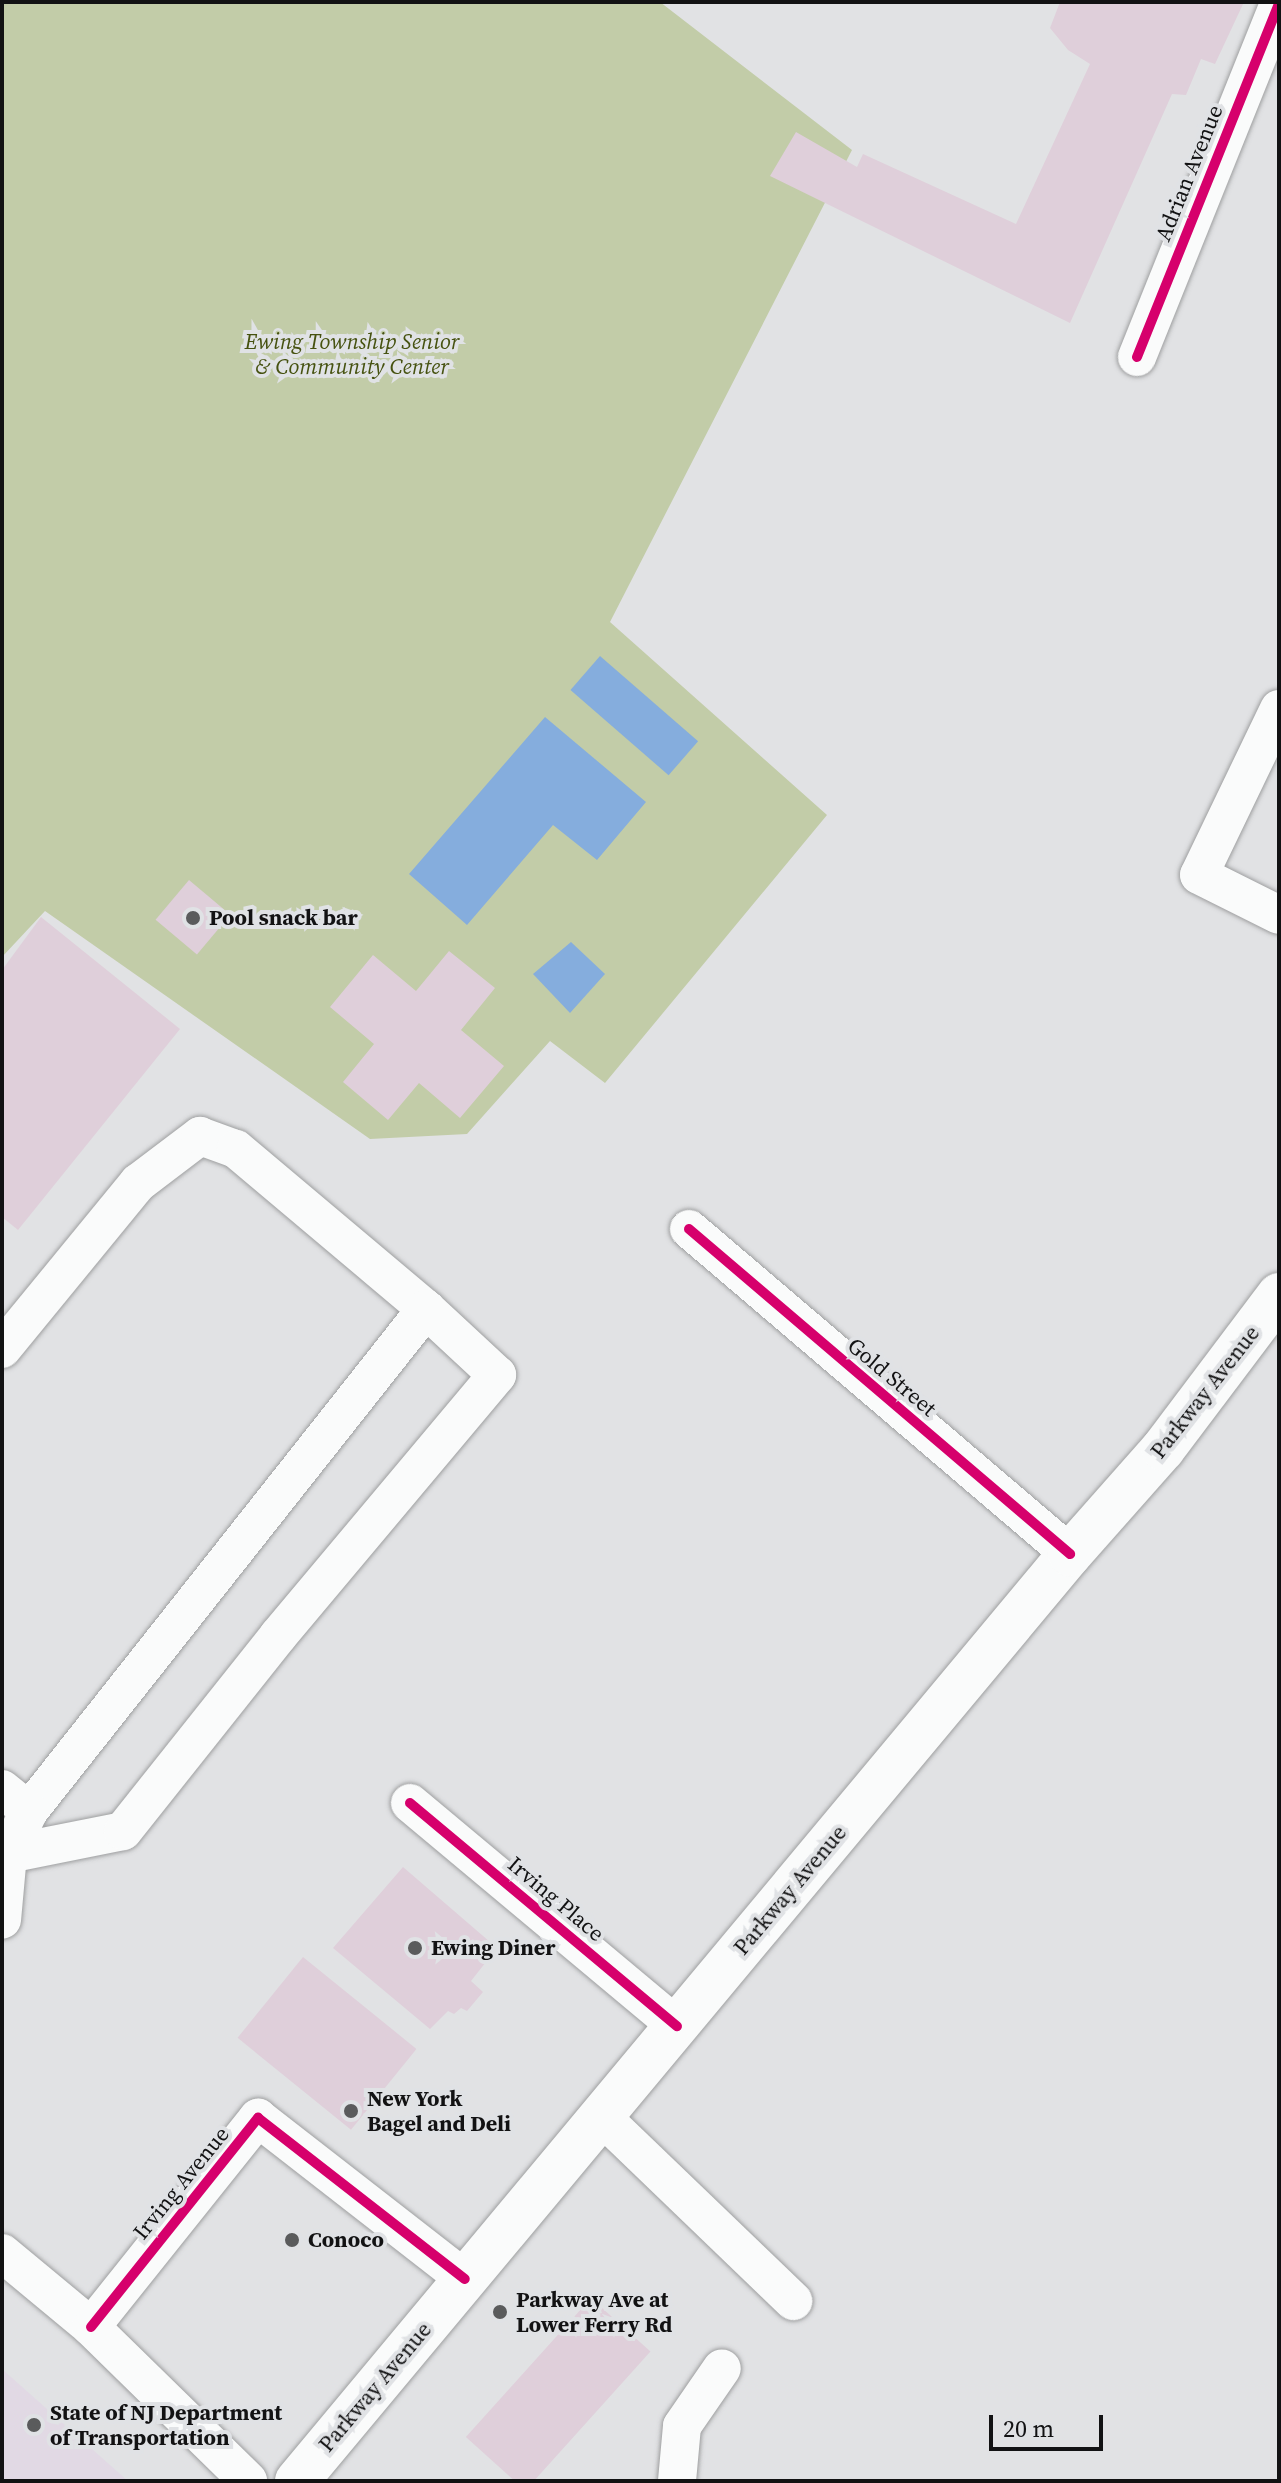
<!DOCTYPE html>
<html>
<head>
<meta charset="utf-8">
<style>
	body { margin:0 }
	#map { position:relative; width:1281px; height:2483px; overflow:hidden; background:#e1e2e4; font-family:"Source Serif 4",serif }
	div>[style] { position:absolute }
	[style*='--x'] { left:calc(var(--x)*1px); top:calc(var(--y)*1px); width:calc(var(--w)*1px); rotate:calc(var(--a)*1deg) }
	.commercial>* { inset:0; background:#e1d9e4 }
	.green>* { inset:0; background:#c2cca8 }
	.water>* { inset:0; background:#85addd; transform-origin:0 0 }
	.building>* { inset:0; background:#dfcfda; transform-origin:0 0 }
	.roads { filter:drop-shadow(0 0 2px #9e9fa0) drop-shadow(0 0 2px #9e9fa0) }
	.minor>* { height:38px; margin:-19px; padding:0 19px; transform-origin:19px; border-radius:19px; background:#fafbfb }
	.major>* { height:44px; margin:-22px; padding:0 22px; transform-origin:22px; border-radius:22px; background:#fafbfb }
	.cycleway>* { height:10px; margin:-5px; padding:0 5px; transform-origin:5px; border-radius:5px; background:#d6006c }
	.dots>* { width:22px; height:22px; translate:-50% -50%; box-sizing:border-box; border:4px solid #e0e2e5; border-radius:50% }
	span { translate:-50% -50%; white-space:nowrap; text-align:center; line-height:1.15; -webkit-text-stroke:8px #e0e2e5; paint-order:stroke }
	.street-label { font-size:22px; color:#121213 }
	.park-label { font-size:22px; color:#465210; font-style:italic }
	.poi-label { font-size:22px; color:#121213; font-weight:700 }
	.left { translate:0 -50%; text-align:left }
	.frame { position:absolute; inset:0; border:4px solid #121213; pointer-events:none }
	.scale { position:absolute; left:989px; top:2415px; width:114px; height:36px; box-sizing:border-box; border:4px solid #121213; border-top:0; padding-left:10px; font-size:24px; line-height:28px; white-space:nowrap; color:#121213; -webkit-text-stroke:6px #e0e2e5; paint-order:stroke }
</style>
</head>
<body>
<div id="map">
	<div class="commercial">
		<i style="clip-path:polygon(2px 2369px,128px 2481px,2px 2481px)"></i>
	</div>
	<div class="green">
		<i style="clip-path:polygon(2px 2px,660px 2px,852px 150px,610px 622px,827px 815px,605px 1083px,550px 1041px,467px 1134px,370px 1139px,45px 911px,2px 957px)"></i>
	</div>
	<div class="water">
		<i style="left:600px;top:656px;width:130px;height:45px;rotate:41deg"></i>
		<i style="clip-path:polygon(545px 717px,646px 802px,597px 860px,553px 825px,467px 925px,409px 874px)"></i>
		<i style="clip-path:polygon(571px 942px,605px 974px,570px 1013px,533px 974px)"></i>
	</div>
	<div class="building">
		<i style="clip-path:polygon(1060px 2px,1244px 2px,1215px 64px,1201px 59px,1186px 95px,1172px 94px,1070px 323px,770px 176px,796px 132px,857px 167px,863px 154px,1016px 224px,1090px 64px,1068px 50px,1050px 28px)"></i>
		<i style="left:189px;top:880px;width:54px;height:52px;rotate:40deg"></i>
		<i style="clip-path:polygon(41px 917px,180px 1029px,18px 1230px,2px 1217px,2px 970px)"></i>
		<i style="clip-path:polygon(449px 951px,495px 988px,461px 1030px,504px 1066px,460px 1118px,419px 1083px,388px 1120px,343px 1082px,374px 1044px,330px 1007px,373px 955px,416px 991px)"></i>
		<i style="clip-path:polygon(403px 1867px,497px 1948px,471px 1981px,483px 1992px,467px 2011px,461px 2008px,454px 2014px,448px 2011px,430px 2029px,333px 1948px)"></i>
		<i style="left:303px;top:1957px;width:146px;height:104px;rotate:39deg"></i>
		<i style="left:591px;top:2298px;width:80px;height:187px;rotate:42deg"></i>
	</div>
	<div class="roads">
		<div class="minor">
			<i style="--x:1137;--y:357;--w:380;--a:-68.1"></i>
			<i style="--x:1279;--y:709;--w:184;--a:115.7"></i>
			<i style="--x:1199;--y:875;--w:89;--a:26.6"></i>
			<i style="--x:689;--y:1229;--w:501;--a:40.46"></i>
			<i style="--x:2;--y:1349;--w:215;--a:-50.7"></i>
			<i style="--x:138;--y:1183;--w:78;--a:-37.2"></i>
			<i style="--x:200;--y:1136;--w:38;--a:20"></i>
			<i style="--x:236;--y:1149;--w:248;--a:40.1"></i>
			<i style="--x:426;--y:1309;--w:640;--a:128.34"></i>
			<i style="--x:29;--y:1811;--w:48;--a:116"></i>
			<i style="--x:8;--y:1854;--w:66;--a:95.2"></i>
			<i style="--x:2;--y:1789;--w:35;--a:39"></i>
			<i style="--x:410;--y:1803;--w:348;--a:39.9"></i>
			<i style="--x:8;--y:1854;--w:117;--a:-11.3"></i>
			<i style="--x:123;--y:1831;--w:249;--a:-51.5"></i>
			<i style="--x:278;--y:1636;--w:341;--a:-50"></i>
			<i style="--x:497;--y:1375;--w:97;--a:-137.1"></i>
			<i style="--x:601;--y:2116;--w:267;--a:43.9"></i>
			<i style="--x:2;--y:2253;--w:116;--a:39.7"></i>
			<i style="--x:91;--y:2327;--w:220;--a:44.4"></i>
			<i style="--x:91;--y:2327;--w:268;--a:-51.4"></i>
			<i style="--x:258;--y:2118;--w:262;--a:37.9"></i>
			<i style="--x:677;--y:2481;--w:55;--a:-84.8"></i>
			<i style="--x:682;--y:2426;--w:70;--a:-55.4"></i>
		</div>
		<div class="major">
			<i style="--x:297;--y:2481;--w:1207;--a:-50.18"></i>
			<i style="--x:1070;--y:1554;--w:140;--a:-48.5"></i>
			<i style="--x:1163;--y:1449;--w:193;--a:-53"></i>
		</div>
	</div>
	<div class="cycleway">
		<i style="--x:1137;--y:357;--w:380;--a:-68.1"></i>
		<i style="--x:689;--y:1229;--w:501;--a:40.46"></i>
		<i style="--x:410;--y:1803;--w:348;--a:39.9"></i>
		<i style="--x:91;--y:2327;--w:268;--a:-51.4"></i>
		<i style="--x:258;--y:2118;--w:262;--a:37.9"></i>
	</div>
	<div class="dots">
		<i style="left:193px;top:918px;background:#5a5b5c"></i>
		<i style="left:415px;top:1948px;background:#5a5b5c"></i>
		<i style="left:351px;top:2111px;background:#5a5b5c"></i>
		<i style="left:292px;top:2240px;background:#5a5b5c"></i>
		<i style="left:500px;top:2312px;background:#5a5b5c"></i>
		<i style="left:34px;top:2425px;background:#5a5b5c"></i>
	</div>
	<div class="street-label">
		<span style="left:1189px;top:173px;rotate:-68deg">Adrian Avenue</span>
		<span style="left:892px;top:1377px;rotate:40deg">Gold Street</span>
		<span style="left:1205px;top:1392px;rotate:-52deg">Parkway Avenue</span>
		<span style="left:790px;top:1890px;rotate:-50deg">Parkway Avenue</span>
		<span style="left:556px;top:1899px;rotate:40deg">Irving Place</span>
		<span style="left:181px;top:2183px;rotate:-51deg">Irving Avenue</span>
		<span style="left:375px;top:2387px;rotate:-50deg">Parkway Avenue</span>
	</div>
	<div class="park-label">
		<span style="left:352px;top:354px">Ewing Township Senior<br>&amp; Community Center</span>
	</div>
	<div class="poi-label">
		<span class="left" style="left:209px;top:918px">Pool snack bar</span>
		<span class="left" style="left:431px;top:1948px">Ewing Diner</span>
		<span class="left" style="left:367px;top:2111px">New York<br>Bagel and Deli</span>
		<span class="left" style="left:308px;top:2240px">Conoco</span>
		<span class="left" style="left:516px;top:2312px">Parkway Ave at<br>Lower Ferry Rd</span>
		<span class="left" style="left:50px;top:2425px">State of NJ Department<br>of Transportation</span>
	</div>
	<div class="frame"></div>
	<div class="scale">20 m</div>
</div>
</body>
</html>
